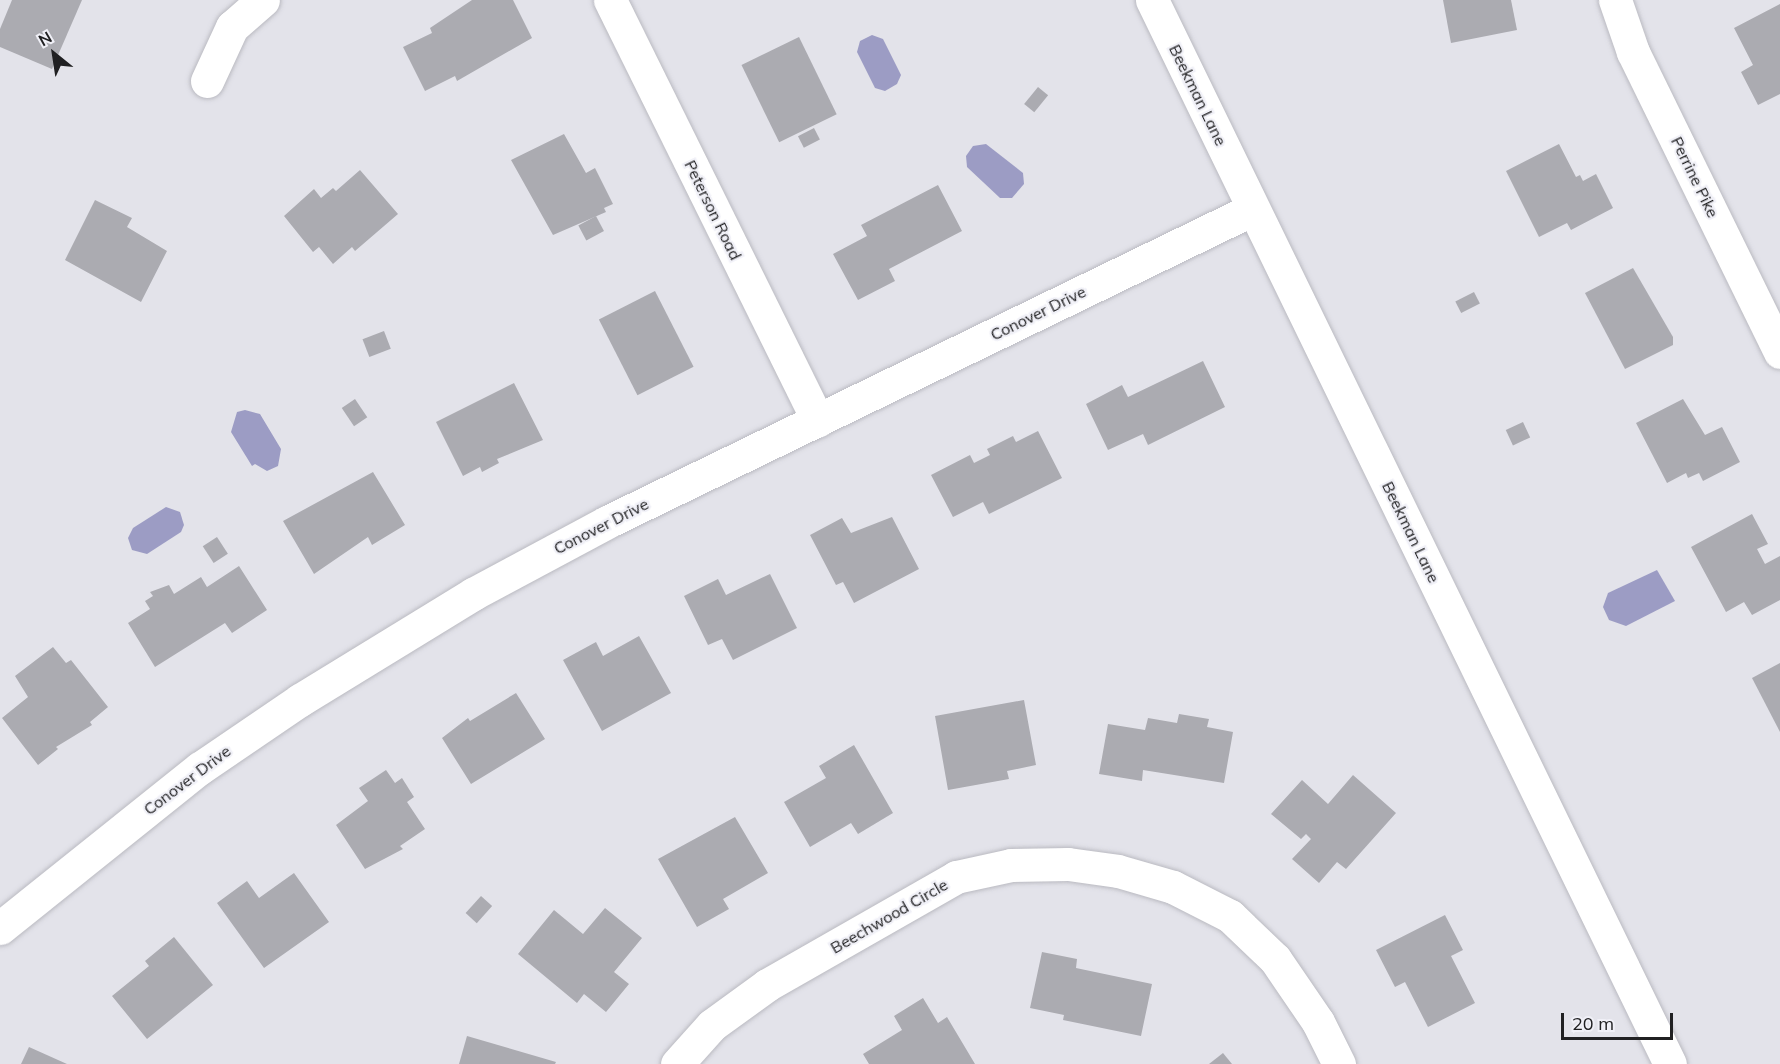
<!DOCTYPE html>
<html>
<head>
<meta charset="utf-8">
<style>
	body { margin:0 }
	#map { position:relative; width:1780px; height:1064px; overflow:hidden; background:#e3e3ea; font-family:Mulish,sans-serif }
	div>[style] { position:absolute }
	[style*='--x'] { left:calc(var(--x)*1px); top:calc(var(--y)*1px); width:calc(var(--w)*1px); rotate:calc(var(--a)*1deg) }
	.water>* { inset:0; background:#9c9cc4 }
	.building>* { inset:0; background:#ababb1; transform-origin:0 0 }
	.roads { filter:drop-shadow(0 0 2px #babac1) drop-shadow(0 0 2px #babac1) }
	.minor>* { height:33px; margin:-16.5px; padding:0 16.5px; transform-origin:16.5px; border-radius:16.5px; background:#fff }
	.tertiary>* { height:33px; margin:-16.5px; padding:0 16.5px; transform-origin:16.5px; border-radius:16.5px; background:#fff }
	span { translate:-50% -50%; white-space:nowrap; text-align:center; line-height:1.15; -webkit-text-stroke:4.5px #f0f0f7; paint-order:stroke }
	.street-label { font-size:16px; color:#202022 }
	.north { position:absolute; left:24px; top:24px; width:60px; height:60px; -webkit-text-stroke:4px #f0f0f7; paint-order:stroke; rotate:330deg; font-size:16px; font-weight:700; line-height:24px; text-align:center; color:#202022 }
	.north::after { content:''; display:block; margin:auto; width:21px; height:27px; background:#202022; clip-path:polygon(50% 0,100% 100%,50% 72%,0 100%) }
	.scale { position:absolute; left:1561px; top:1013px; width:112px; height:27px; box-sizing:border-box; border:3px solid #202022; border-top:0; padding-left:8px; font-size:18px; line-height:21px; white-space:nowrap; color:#202022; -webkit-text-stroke:4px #f0f0f7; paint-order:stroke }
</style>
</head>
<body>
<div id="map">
	<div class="water">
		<i style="clip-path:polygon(872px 35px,883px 39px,901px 75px,897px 84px,885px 91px,875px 88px,857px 52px,860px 41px)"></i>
		<i style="clip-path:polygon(986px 144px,1023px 173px,1024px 184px,1012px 198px,1000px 198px,967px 167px,966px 156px,973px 146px)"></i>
		<i style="clip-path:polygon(245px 410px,260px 414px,281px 449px,278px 466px,267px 471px,255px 464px,252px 466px,231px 432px,237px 412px)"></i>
		<i style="clip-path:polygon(166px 507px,180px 512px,184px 525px,181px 532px,147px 554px,132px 550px,128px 538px,133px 528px)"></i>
		<i style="clip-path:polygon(1657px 570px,1675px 601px,1626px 626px,1609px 620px,1603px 607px,1608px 593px)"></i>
	</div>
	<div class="building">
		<i style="clip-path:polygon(12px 0,82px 0,52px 69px,0 47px,0 29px)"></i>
		<i style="clip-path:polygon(472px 0,513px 0,532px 38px,457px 81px,455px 76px,425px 91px,403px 47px,432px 33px,430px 28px)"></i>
		<i style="clip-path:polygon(1443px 0,1511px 0,1517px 30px,1451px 43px)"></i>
		<i style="clip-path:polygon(1780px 4px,1780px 94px,1758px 105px,1741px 72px,1753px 65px,1734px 28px)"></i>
		<i style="left:799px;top:37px;width:86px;height:64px;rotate:64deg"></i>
		<i style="left:1038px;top:87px;width:13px;height:22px;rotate:39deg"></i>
		<i style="left:814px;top:128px;width:13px;height:18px;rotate:63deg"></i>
		<i style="clip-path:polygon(564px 134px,586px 173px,595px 168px,613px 204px,604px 208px,606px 212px,553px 235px,511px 160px)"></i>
		<i style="clip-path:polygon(1559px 144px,1576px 177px,1580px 175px,1583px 181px,1596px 174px,1613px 208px,1571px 230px,1567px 223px,1539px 237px,1506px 171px)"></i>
		<i style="clip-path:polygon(360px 170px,398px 214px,355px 251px,352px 247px,333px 264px,319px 247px,313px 252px,284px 216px,314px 189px,321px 198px,333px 188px,336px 191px)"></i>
		<i style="clip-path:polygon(938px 185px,962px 231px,889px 269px,895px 281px,858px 300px,833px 254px,867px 236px,861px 225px)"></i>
		<i style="clip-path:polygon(95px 200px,132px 218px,127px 227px,167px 251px,141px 302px,65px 260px)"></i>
		<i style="left:596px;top:216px;width:17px;height:20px;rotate:62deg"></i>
		<i style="clip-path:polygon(1633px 268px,1673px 337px,1673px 345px,1625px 369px,1585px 293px)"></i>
		<i style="left:655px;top:291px;width:85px;height:63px;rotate:63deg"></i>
		<i style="left:1474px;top:292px;width:13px;height:21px;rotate:63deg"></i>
		<i style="left:384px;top:331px;width:19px;height:23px;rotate:69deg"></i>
		<i style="clip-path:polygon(1203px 361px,1225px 407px,1148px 445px,1143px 434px,1108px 450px,1086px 404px,1122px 385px,1128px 397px)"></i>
		<i style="clip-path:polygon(514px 383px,543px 440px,497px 459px,499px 463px,482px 472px,480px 467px,463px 476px,436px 422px)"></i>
		<i style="left:355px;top:399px;width:22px;height:16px;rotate:56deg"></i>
		<i style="clip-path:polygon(1683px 399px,1705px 435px,1722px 427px,1740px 462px,1703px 481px,1699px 473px,1688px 478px,1686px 473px,1667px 483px,1636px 423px)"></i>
		<i style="left:1523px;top:422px;width:17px;height:19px;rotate:65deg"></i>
		<i style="clip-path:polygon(1038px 431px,1062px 478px,989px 514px,983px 502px,953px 517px,931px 475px,970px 455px,974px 463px,990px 455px,987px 449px,1013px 436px,1016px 442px)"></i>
		<i style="clip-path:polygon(373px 472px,405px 525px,372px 545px,368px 537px,314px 574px,283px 521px)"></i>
		<i style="clip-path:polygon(1752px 514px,1768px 544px,1757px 549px,1765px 564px,1780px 556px,1780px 600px,1752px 615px,1744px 602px,1726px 612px,1691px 547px)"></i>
		<i style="clip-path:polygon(892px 517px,919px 569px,854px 603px,843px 582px,836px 585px,810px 535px,842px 518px,851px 533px)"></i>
		<i style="left:217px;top:537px;width:20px;height:17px;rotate:57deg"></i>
		<i style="clip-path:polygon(239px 566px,267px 610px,232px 633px,225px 623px,155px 667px,128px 623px,150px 609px,145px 601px,153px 596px,150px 592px,169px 585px,174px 594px,201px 577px,207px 587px)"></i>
		<i style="clip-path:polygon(770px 574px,797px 628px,733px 660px,722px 639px,708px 645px,684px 596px,718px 579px,726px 595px)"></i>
		<i style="clip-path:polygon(639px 636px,671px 693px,602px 731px,563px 660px,596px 642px,603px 656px)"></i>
		<i style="clip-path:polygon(53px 647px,66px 663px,71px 660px,108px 707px,90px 722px,92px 725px,56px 747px,58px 749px,38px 765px,2px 718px,28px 697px,15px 676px)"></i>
		<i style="clip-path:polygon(1780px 663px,1780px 732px,1752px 678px)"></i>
		<i style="clip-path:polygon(516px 693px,545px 739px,471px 784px,442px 738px,468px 718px,470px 721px)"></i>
		<i style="clip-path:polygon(1024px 700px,1036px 765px,1007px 771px,1009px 779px,948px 790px,935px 716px)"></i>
		<i style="clip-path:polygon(1179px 714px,1209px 719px,1207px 727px,1233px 732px,1224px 783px,1143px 770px,1142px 781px,1099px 774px,1108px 724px,1145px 730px,1148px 718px,1177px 723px)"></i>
		<i style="clip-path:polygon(854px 745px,893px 813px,858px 834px,851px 823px,810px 847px,784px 802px,826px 778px,819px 766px)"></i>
		<i style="clip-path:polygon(386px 770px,395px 783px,402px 778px,414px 797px,407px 802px,425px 829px,400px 846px,403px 849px,365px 869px,336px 825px,368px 801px,359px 788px)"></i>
		<i style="clip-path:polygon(1353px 775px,1396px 813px,1346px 869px,1337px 862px,1319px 883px,1292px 859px,1311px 839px,1306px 834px,1301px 839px,1271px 814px,1302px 780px,1328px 804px)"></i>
		<i style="clip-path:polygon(735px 817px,768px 873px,723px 899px,729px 909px,697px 927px,658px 859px)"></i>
		<i style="clip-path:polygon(294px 873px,329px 922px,264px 968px,217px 903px,247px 881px,259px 898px)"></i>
		<i style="left:481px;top:896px;width:15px;height:23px;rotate:42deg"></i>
		<i style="clip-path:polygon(605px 908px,642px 938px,614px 972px,629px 984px,606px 1012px,584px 994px,577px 1003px,518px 954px,554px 910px,583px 934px)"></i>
		<i style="clip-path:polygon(1445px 915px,1463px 950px,1451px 956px,1475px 1003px,1428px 1027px,1405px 982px,1395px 987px,1376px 950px)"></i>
		<i style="clip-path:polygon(174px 937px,213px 985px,147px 1039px,112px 996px,149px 966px,145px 961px)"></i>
		<i style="clip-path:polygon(1042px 952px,1077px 959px,1076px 968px,1152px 984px,1141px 1036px,1063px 1020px,1064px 1015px,1030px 1008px)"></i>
		<i style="clip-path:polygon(923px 998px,938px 1023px,947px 1017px,975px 1064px,869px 1064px,863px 1054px,902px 1030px,894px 1016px)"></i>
		<i style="clip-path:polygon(467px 1036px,556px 1062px,555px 1064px,459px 1064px)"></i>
		<i style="clip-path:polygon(29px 1047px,67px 1064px,21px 1064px)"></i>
		<i style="clip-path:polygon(1223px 1053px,1232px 1064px,1209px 1064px)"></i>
	</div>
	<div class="roads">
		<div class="minor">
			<i style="--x:610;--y:0;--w:469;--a:63.7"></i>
			<i style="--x:1615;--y:0;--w:55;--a:70.9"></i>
			<i style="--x:1633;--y:52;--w:334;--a:63.9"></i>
			<i style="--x:207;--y:81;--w:60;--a:-65.2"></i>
			<i style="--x:232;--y:27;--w:41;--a:-41.1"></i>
			<i style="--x:0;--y:928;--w:256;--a:-38.7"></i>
			<i style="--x:200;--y:768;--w:121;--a:-34.2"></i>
			<i style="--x:300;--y:700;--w:203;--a:-31.5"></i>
			<i style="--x:473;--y:594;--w:152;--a:-28.2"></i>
			<i style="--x:607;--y:522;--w:718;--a:-25.85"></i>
			<i style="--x:677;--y:1064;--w:52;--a:-48.1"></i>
			<i style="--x:712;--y:1025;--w:68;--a:-36"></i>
			<i style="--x:767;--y:985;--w:218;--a:-29.7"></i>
			<i style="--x:956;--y:877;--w:56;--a:-12.3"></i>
			<i style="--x:1011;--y:865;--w:57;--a:-1"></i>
			<i style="--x:1068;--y:864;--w:50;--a:8"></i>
			<i style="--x:1118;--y:871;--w:57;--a:16.2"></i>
			<i style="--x:1173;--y:887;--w:64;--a:27"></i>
			<i style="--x:1230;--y:916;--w:62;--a:43.7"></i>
			<i style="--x:1275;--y:959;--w:76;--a:55.7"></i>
			<i style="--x:1318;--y:1022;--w:47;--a:63.4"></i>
		</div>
		<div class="tertiary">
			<i style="--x:1152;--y:0;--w:1183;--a:64.04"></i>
		</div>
	</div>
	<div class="street-label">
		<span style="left:1198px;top:95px;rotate:64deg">Beekman Lane</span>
		<span style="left:1695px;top:177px;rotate:64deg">Perrine Pike</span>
		<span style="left:713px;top:210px;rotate:64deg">Peterson Road</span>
		<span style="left:1038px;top:313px;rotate:-26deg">Conover Drive</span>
		<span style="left:601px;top:526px;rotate:-27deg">Conover Drive</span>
		<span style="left:1411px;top:532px;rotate:64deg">Beekman Lane</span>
		<span style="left:187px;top:780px;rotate:-37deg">Conover Drive</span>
		<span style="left:889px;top:916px;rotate:-30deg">Beechwood Circle</span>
	</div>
	<div class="north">N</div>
	<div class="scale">20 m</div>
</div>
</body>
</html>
